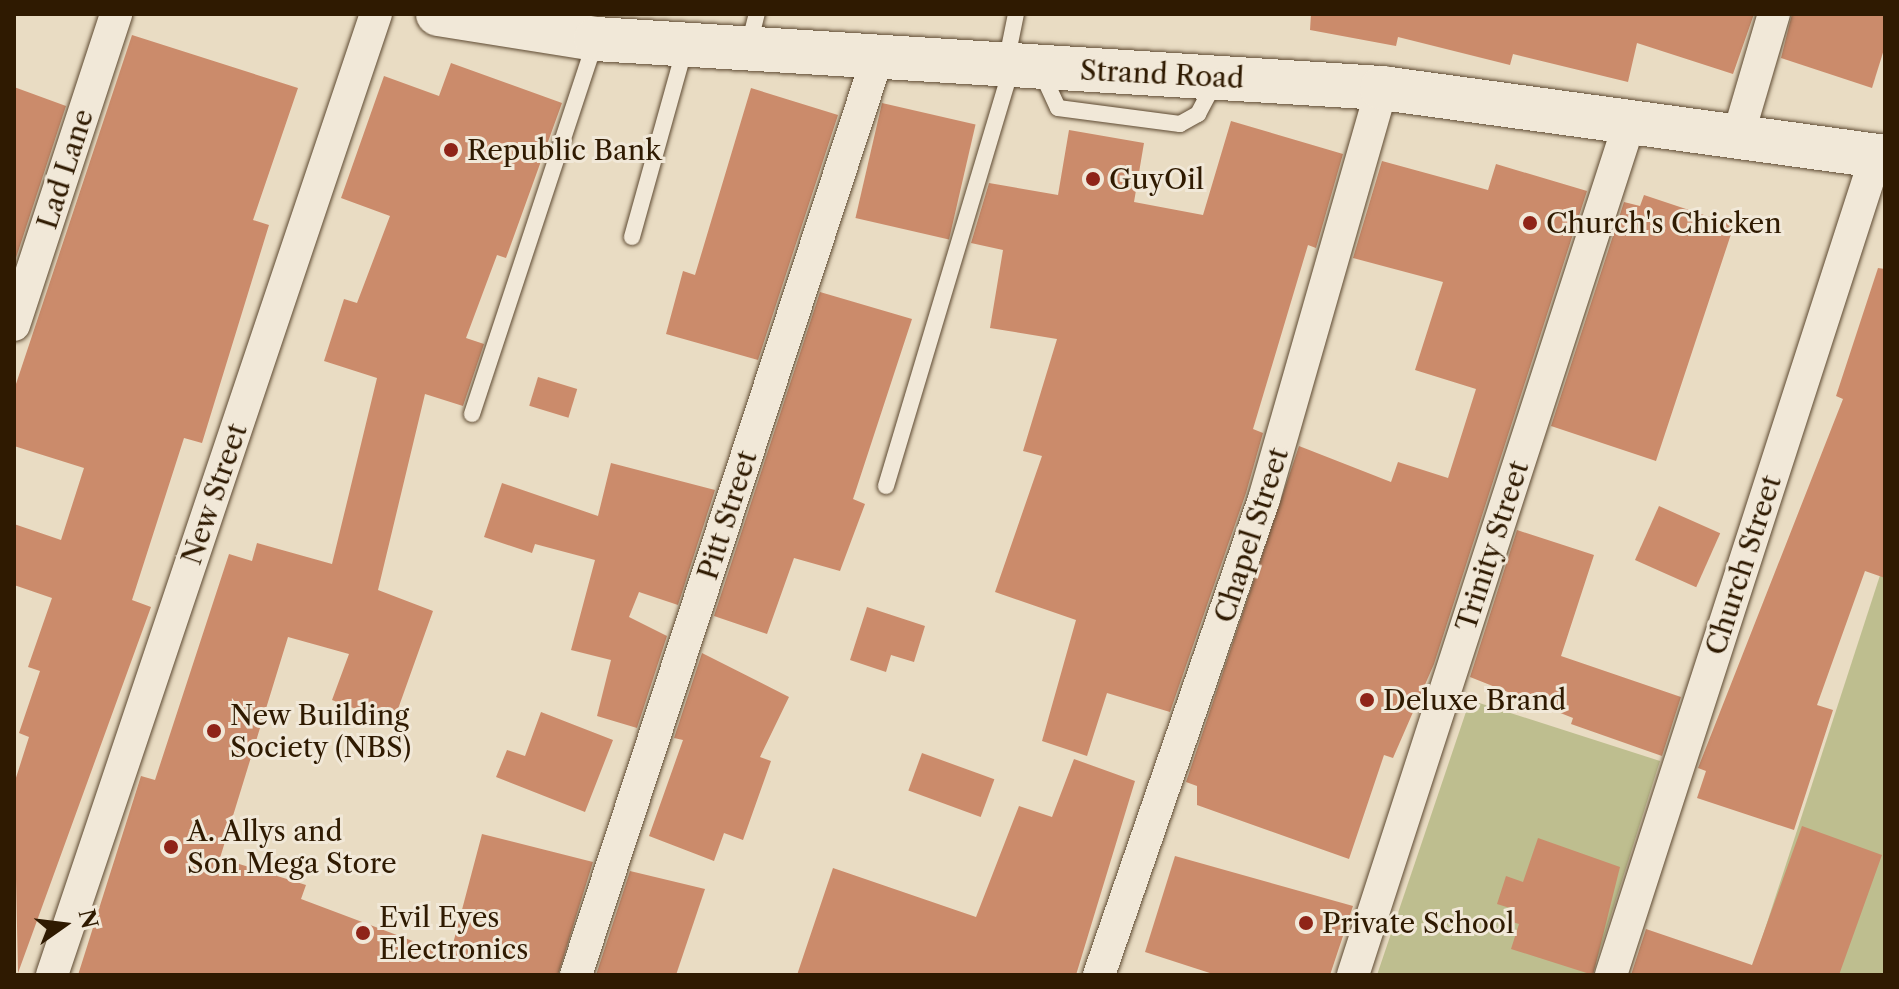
<!DOCTYPE html>
<html>
<head>
<meta charset="utf-8">
<style>
	body { margin:0 }
	#map { position:relative; width:1899px; height:989px; overflow:hidden; background:#e9dcc3; font-family:"Libre Caslon Text",serif }
	div>[style] { position:absolute }
	[style*='--x'] { left:calc(var(--x)*1px); top:calc(var(--y)*1px); width:calc(var(--w)*1px); rotate:calc(var(--a)*1deg) }
	.green>* { inset:0; background:#bebe8f }
	.building>* { inset:0; background:#cb8b6b; transform-origin:0 0 }
	.roads { filter:drop-shadow(0 0 2px #5e4a32) drop-shadow(0 0 2px #5e4a32) }
	.lane>* { height:16px; margin:-8px; padding:0 8px; transform-origin:8px; border-radius:8px; background:#f1e8d8 }
	.street>* { height:32px; margin:-16px; padding:0 16px; transform-origin:16px; border-radius:16px; background:#f1e8d8 }
	.secondary>* { height:44px; margin:-22px; padding:0 22px; transform-origin:22px; border-radius:22px; background:#f1e8d8 }
	.dots>* { width:22px; height:22px; translate:-50% -50%; box-sizing:border-box; border:4px solid #f1e8d8; border-radius:50% }
	span { translate:-50% -50%; white-space:nowrap; text-align:center; line-height:1.15; -webkit-text-stroke:6px #f1e8d8; paint-order:stroke }
	.street-label { font-size:28px; color:#2f1a01 }
	.poi-label { font-size:28px; color:#2f1a01 }
	.left { translate:0 -50%; text-align:left }
	.frame { position:absolute; inset:0; border:16px solid #2f1a01; pointer-events:none }
	.north { position:absolute; left:24px; top:885px; width:80px; height:80px; -webkit-text-stroke:6px #f1e8d8; paint-order:stroke; rotate:76deg; font-size:22px; font-weight:700; line-height:32px; text-align:center; color:#2f1a01 }
	.north::after { content:''; display:block; margin:auto; width:28px; height:36px; background:#2f1a01; clip-path:polygon(50% 0,100% 100%,50% 72%,0 100%) }
</style>
</head>
<body>
<div id="map">
	<div class="green">
		<i style="clip-path:polygon(1885px 560px,1885px 975px,1750px 975px)"></i>
		<i style="clip-path:polygon(1470px 700px,1660px 761px,1592px 975px,1377px 975px)"></i>
	</div>
	<div class="building">
		<i style="clip-path:polygon(1311px 14px,1754px 14px,1733px 74px,1637px 43px,1628px 82px,1513px 54px,1510px 65px,1398px 37px,1396px 46px,1310px 30px)"></i>
		<i style="clip-path:polygon(1792px 14px,1885px 14px,1885px 46px,1872px 88px,1781px 58px)"></i>
		<i style="clip-path:polygon(132px 35px,298px 88px,253px 220px,269px 225px,202px 443px,184px 438px,132px 600px,151px 607px,18px 973px,14px 784px,29px 737px,19px 733px,40px 671px,28px 667px,52px 598px,14px 585px,14px 524px,61px 540px,84px 468px,14px 446px,14px 390px)"></i>
		<i style="clip-path:polygon(451px 63px,562px 103px,506px 258px,497px 255px,466px 338px,484px 344px,463px 406px,425px 394px,378px 590px,433px 611px,393px 723px,332px 700px,349px 654px,288px 637px,220px 858px,306px 885px,301px 899px,450px 955px,482px 834px,593px 862px,558px 975px,78px 975px,141px 776px,155px 780px,229px 554px,252px 561px,257px 543px,332px 564px,377px 378px,324px 361px,344px 299px,357px 303px,390px 216px,341px 198px,384px 76px,439px 96px)"></i>
		<i style="clip-path:polygon(14px 87px,66px 106px,14px 264px)"></i>
		<i style="clip-path:polygon(751px 88px,838px 115px,758px 360px,666px 334px,683px 271px,695px 275px)"></i>
		<i style="left:882px;top:103px;width:96px;height:118px;rotate:13deg"></i>
		<i style="clip-path:polygon(1231px 121px,1343px 154px,1316px 248px,1308px 245px,1253px 429px,1263px 433px,1246px 493px,1170px 712px,1107px 693px,1087px 756px,1042px 741px,1076px 620px,995px 592px,1042px 456px,1023px 451px,1057px 339px,990px 328px,1003px 250px,971px 243px,989px 183px,1058px 195px,1069px 130px,1144px 143px,1134px 202px,1203px 215px)"></i>
		<i style="clip-path:polygon(1382px 161px,1488px 190px,1496px 164px,1587px 191px,1434px 664px,1393px 758px,1384px 755px,1349px 859px,1197px 805px,1197px 786px,1186px 782px,1299px 446px,1391px 482px,1398px 462px,1448px 478px,1476px 389px,1415px 370px,1443px 282px,1353px 258px)"></i>
		<i style="clip-path:polygon(1644px 195px,1734px 225px,1656px 461px,1551px 426px,1624px 202px,1640px 206px)"></i>
		<i style="clip-path:polygon(1878px 268px,1885px 269px,1885px 578px,1865px 571px,1817px 705px,1833px 710px,1794px 830px,1697px 798px,1706px 771px,1698px 768px,1843px 399px,1836px 396px)"></i>
		<i style="clip-path:polygon(820px 292px,912px 319px,853px 499px,865px 504px,840px 571px,794px 558px,767px 634px,714px 616px)"></i>
		<i style="left:538px;top:377px;width:41px;height:30px;rotate:17deg"></i>
		<i style="clip-path:polygon(611px 463px,715px 490px,678px 605px,639px 592px,629px 617px,667px 636px,637px 728px,597px 716px,611px 660px,571px 650px,595px 560px,535px 544px,532px 553px,484px 537px,502px 483px,598px 516px)"></i>
		<i style="left:1659px;top:506px;width:67px;height:59px;rotate:24deg"></i>
		<i style="clip-path:polygon(1517px 530px,1594px 555px,1561px 656px,1681px 697px,1662px 756px,1571px 724px,1573px 718px,1470px 677px)"></i>
		<i style="clip-path:polygon(867px 607px,925px 626px,914px 662px,891px 655px,886px 672px,850px 660px)"></i>
		<i style="clip-path:polygon(702px 653px,789px 697px,760px 757px,771px 761px,743px 840px,724px 833px,714px 861px,649px 836px,683px 740px,674px 738px)"></i>
		<i style="clip-path:polygon(541px 712px,613px 740px,585px 812px,496px 777px,507px 750px,525px 756px)"></i>
		<i style="left:922px;top:753px;width:77px;height:40px;rotate:20deg"></i>
		<i style="clip-path:polygon(1074px 759px,1135px 781px,1076px 975px,797px 975px,833px 868px,976px 917px,1019px 806px,1052px 817px)"></i>
		<i style="clip-path:polygon(1802px 826px,1882px 855px,1839px 975px,1631px 975px,1646px 929px,1752px 965px)"></i>
		<i style="clip-path:polygon(1538px 838px,1620px 867px,1593px 975px,1511px 949px,1519px 924px,1509px 921px,1513px 909px,1497px 904px,1506px 876px,1523px 882px)"></i>
		<i style="clip-path:polygon(1175px 856px,1353px 906px,1330px 975px,1216px 975px,1145px 952px)"></i>
		<i style="clip-path:polygon(630px 871px,705px 889px,676px 975px,596px 975px)"></i>
	</div>
	<div class="roads">
		<div class="lane">
			<i style="--x:749;--y:45;--w:32;--a:-76"></i>
			<i style="--x:1006;--y:63;--w:50;--a:-78.5"></i>
			<i style="--x:1040;--y:69;--w:43;--a:65.2"></i>
			<i style="--x:1058;--y:108;--w:123;--a:7.5"></i>
			<i style="--x:1180;--y:124;--w:21;--a:-29"></i>
			<i style="--x:1198;--y:114;--w:36;--a:-62"></i>
			<i style="--x:632;--y:237;--w:197;--a:-74.4"></i>
			<i style="--x:472;--y:414;--w:393;--a:-71.7"></i>
			<i style="--x:886;--y:486;--w:438;--a:-73.3"></i>
		</div>
		<div class="street">
			<i style="--x:1738;--y:136;--w:127;--a:-73.6"></i>
			<i style="--x:14;--y:325;--w:327;--a:-71.8"></i>
			<i style="--x:52;--y:975;--w:1014;--a:-71.37"></i>
			<i style="--x:576;--y:975;--w:967;--a:-71.81"></i>
			<i style="--x:1099;--y:975;--w:504;--a:-70.88"></i>
			<i style="--x:1264;--y:499;--w:428;--a:-74"></i>
			<i style="--x:1353;--y:975;--w:901;--a:-72.03"></i>
			<i style="--x:1611;--y:975;--w:861;--a:-72.07"></i>
		</div>
		<div class="secondary">
			<i style="--x:438;--y:14;--w:160;--a:9"></i>
			<i style="--x:596;--y:39;--w:788;--a:3.57"></i>
			<i style="--x:1382;--y:88;--w:508;--a:7.81"></i>
		</div>
	</div>
	<div class="dots">
		<i style="left:451px;top:150px;background:#8f2418"></i>
		<i style="left:1093px;top:179px;background:#8f2418"></i>
		<i style="left:1530px;top:223px;background:#8f2418"></i>
		<i style="left:1367px;top:700px;background:#8f2418"></i>
		<i style="left:214px;top:731px;background:#8f2418"></i>
		<i style="left:171px;top:847px;background:#8f2418"></i>
		<i style="left:1306px;top:923px;background:#8f2418"></i>
		<i style="left:363px;top:933px;background:#8f2418"></i>
	</div>
	<div class="street-label">
		<span style="left:1162px;top:74px;rotate:3deg">Strand Road</span>
		<span style="left:65px;top:169px;rotate:-72deg">Lad Lane</span>
		<span style="left:214px;top:494px;rotate:-71deg">New Street</span>
		<span style="left:727px;top:515px;rotate:-72deg">Pitt Street</span>
		<span style="left:1251px;top:535px;rotate:-72deg">Chapel Street</span>
		<span style="left:1492px;top:546px;rotate:-72deg">Trinity Street</span>
		<span style="left:1743px;top:565px;rotate:-72deg">Church Street</span>
	</div>
	<div class="poi-label">
		<span class="left" style="left:467px;top:150px">Republic Bank</span>
		<span class="left" style="left:1109px;top:179px">GuyOil</span>
		<span class="left" style="left:1546px;top:223px">Church's Chicken</span>
		<span class="left" style="left:1383px;top:700px">Deluxe Brand</span>
		<span class="left" style="left:230px;top:731px">New Building<br>Society (NBS)</span>
		<span class="left" style="left:187px;top:847px">A. Allys and<br>Son Mega Store</span>
		<span class="left" style="left:379px;top:933px">Evil Eyes<br>Electronics</span>
		<span class="left" style="left:1322px;top:923px">Private School</span>
	</div>
	<div class="frame"></div>
	<div class="north">N</div>
</div>
</body>
</html>
